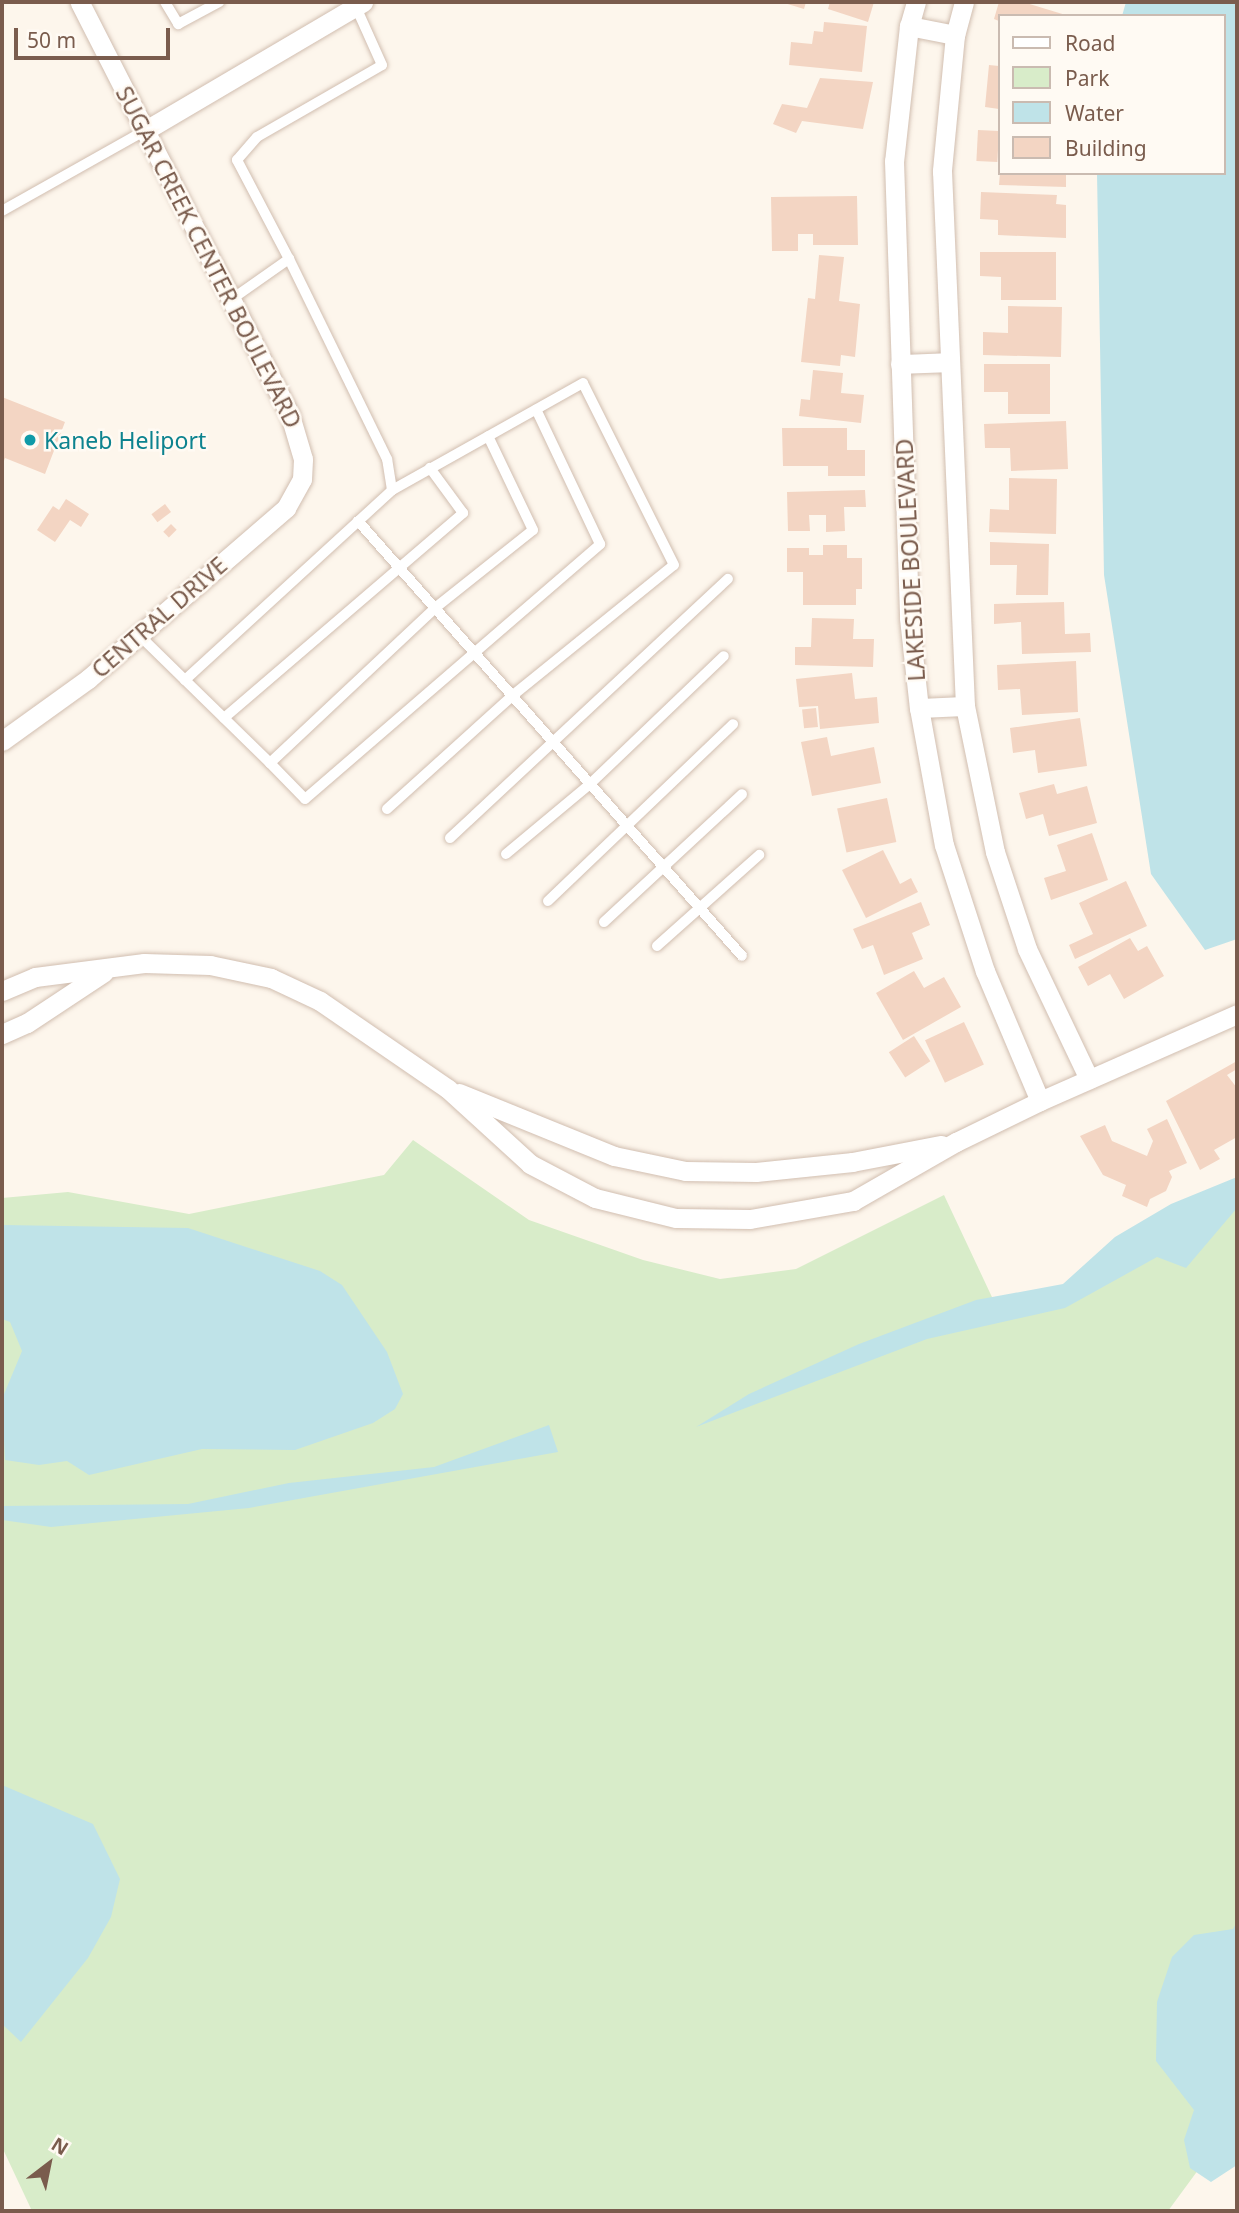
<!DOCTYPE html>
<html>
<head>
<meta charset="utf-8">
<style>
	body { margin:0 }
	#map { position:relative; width:1239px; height:2213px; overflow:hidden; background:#fdf6ec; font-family:"Noto Sans",sans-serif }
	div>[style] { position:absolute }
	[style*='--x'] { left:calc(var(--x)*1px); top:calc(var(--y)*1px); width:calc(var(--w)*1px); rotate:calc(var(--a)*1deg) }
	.green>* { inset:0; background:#d8ecc9 }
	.water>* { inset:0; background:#bfe3e8 }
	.building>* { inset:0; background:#f3d5c3; transform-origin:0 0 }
	.roads { filter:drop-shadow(0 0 2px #d1beb0) drop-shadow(0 0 2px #d1beb0) }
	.service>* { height:10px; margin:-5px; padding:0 5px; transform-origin:5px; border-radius:5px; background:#fff }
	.minor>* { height:19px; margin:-9.5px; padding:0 9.5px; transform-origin:9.5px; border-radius:9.5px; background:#fff }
	.dots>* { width:19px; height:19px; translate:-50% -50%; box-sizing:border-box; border:4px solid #fffaf3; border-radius:50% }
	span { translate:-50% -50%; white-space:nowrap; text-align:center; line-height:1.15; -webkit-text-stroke:5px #fffaf3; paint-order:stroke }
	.street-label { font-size:23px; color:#7a5c4d }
	.culture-label { font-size:23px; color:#0d838f }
	.left { translate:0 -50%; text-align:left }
	.frame { position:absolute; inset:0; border:4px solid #7a5c4d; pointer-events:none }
	.legend { position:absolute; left:998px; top:14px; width:228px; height:161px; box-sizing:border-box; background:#fffaf3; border:2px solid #cabbb1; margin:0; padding:9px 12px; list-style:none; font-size:21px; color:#7a5c4d }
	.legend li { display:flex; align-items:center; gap:14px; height:35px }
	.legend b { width:35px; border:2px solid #cabbb1 }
	.north { position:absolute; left:14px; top:2129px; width:70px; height:70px; -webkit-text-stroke:5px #fffaf3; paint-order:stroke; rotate:32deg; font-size:19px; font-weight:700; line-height:28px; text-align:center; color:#7a5c4d }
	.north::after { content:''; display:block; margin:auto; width:24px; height:32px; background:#7a5c4d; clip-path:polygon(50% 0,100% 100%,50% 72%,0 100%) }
	.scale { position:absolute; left:14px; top:28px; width:156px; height:32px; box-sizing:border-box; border:4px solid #7a5c4d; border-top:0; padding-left:9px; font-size:21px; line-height:24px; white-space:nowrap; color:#7a5c4d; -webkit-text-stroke:5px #fffaf3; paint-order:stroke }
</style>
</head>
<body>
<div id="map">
	<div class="green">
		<i style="clip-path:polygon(413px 1140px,529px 1220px,643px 1260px,720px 1279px,796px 1269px,944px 1195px,999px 1312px,1078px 1290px,1237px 1187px,1237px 2088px,1215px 2147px,1168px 2211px,32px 2211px,2px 2147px,2px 1198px,68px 1192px,189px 1214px,384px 1175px)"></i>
	</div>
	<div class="water">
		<i style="clip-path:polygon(1126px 2px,1237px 2px,1237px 939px,1205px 950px,1151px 874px,1104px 575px,1097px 173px,1223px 173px,1223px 16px,1122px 16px)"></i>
		<i style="clip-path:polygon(1237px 1177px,1237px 1208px,1186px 1268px,1157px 1257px,1065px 1308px,927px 1339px,696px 1427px,749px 1394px,859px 1344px,976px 1300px,1063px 1284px,1115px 1237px,1171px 1204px)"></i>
		<i style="clip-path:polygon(2px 1225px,188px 1228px,320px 1271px,342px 1285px,387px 1352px,403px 1394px,395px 1409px,373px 1423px,295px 1450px,202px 1449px,89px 1475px,67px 1461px,39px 1465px,5px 1460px,2px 1399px,22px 1351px,10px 1322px,2px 1319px)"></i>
		<i style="clip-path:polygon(549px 1425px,558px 1452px,249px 1508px,51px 1527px,2px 1520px,2px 1506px,188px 1504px,289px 1483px,434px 1467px)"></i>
		<i style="clip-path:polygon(2px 1785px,93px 1824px,120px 1879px,111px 1917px,88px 1958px,21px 2042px,2px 2024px)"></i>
		<i style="clip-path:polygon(1237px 1922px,1237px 2165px,1211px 2182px,1190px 2168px,1184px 2140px,1194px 2110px,1156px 2061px,1157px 2002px,1172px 1957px,1194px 1935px,1233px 1929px)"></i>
	</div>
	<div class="building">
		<i style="clip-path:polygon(781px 2px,806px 2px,804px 9px)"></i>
		<i style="clip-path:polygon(830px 2px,874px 2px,868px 22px,828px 9px)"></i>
		<i style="clip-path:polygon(999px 2px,1023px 2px,1069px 16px,999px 16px,999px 21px,994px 19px)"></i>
		<i style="clip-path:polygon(824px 22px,867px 26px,862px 72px,789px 65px,791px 42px,812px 44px,814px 31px,823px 32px)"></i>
		<i style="clip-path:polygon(989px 65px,999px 66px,999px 109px,985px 107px)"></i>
		<i style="clip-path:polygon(820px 78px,873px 82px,863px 129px,802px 121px,796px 133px,773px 124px,782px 104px,807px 108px)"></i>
		<i style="left:978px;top:130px;width:21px;height:31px;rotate:3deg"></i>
		<i style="clip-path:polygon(1000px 173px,1066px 173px,1066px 187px,999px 185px)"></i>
		<i style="clip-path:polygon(981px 192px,1057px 195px,1056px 204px,1066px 205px,1066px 238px,998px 235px,998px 220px,980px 219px)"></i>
		<i style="clip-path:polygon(857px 196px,858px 245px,813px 245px,813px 234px,798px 234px,798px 251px,772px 251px,771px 197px)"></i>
		<i style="clip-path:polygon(980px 252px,1056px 252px,1056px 300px,1001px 300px,1001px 277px,980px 276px)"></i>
		<i style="clip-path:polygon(819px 255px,844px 257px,839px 301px,860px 304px,855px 357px,841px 355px,840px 366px,801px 362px,808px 298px,815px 299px)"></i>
		<i style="clip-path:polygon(1008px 306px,1062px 307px,1061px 357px,983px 355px,983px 332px,1008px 333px)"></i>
		<i style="clip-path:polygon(984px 364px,1050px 364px,1050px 414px,1008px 414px,1008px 392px,984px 392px)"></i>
		<i style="clip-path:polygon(813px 370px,843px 373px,841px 393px,864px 395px,861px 423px,799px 416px,801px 399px,810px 400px)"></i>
		<i style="clip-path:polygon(2px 397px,65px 422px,45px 474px,5px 458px,2px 466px)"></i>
		<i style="clip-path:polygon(1066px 421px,1068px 469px,1011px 471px,1010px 448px,985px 448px,984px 424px)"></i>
		<i style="clip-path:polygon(782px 428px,847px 428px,847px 450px,865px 450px,865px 476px,828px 476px,828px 466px,783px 466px)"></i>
		<i style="clip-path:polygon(1009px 478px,1057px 479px,1056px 534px,989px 532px,990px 509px,1009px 510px)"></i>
		<i style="clip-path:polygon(865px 490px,866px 507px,844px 507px,845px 531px,826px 532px,826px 515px,809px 515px,810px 531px,788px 531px,787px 492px)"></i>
		<i style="clip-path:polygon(66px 499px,89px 514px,81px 527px,70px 520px,55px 542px,37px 530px,53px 506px,59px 510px)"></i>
		<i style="left:165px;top:504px;width:10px;height:17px;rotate:53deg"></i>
		<i style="left:171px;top:524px;width:8px;height:11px;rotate:45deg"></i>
		<i style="clip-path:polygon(990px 542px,1049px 544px,1048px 595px,1016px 595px,1017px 565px,990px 565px)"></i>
		<i style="clip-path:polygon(823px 545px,847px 545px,847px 558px,862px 558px,862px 589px,856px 589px,856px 605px,803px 605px,803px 572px,787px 572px,787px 548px,809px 548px,809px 555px,823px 555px)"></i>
		<i style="clip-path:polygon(1064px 602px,1065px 634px,1090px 633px,1091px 652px,1022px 654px,1021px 622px,994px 624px,994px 604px)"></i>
		<i style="clip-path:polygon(812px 618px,854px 619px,853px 639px,874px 639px,873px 667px,795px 665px,795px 647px,811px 647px)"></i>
		<i style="clip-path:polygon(1076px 661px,1078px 712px,1022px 715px,1020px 689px,998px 690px,997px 665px)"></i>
		<i style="clip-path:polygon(852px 673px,855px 699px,877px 697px,879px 723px,820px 729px,818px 706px,799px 707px,796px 679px)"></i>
		<i style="left:816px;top:708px;width:19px;height:14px;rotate:84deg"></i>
		<i style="clip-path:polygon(1080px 718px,1087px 766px,1038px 773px,1035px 750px,1013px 753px,1010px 728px)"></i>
		<i style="clip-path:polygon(827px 737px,831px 756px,874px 747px,881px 783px,812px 796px,801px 742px)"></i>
		<i style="clip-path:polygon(1054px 784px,1057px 794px,1087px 786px,1097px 823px,1049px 836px,1043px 814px,1026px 819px,1019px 793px)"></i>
		<i style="left:887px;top:798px;width:45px;height:51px;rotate:78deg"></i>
		<i style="clip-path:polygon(1092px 833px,1108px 880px,1051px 900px,1044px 878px,1066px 871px,1057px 845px)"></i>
		<i style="clip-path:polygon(883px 850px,900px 884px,911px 878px,918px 892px,866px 918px,842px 870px)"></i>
		<i style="clip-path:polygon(1126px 881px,1147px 926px,1075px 959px,1069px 945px,1093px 934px,1079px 903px)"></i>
		<i style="clip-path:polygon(921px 902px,930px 925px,912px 933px,923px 959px,884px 975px,873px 945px,862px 949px,853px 929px)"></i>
		<i style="clip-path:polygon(1130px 938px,1138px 951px,1147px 946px,1164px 976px,1124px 999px,1110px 974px,1088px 986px,1078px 967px)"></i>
		<i style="clip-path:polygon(914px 971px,924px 988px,944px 977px,961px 1007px,903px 1040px,876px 993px)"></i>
		<i style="left:964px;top:1022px;width:47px;height:43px;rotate:65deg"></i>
		<i style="left:914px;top:1036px;width:30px;height:30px;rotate:57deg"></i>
		<i style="clip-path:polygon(1237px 1061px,1237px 1069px,1227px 1075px,1237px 1088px,1237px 1137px,1214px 1150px,1220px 1159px,1200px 1170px,1166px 1101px)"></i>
		<i style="clip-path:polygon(1167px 1119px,1187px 1163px,1169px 1171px,1172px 1177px,1166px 1191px,1150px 1199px,1147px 1207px,1122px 1196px,1126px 1185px,1103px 1175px,1080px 1136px,1105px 1125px,1112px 1141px,1147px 1156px,1153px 1141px,1147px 1129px)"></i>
	</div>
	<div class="roads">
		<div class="service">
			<i style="--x:165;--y:2;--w:26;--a:59"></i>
			<i style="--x:178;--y:24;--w:47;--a:-28.2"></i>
			<i style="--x:2;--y:211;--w:165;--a:-29.4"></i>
			<i style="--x:232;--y:299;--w:70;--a:-35.1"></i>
			<i style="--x:289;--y:259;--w:112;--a:-117.7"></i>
			<i style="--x:237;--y:160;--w:30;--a:-49"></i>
			<i style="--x:257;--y:137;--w:144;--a:-29.9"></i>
			<i style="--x:382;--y:65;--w:66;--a:-114.2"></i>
			<i style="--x:358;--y:521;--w:580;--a:48.56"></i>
			<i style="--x:139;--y:635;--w:64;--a:44.4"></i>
			<i style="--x:185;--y:680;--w:281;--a:-42.5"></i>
			<i style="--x:392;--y:490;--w:31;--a:-99"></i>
			<i style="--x:387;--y:459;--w:223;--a:-116.1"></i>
			<i style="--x:185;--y:680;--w:119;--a:44.3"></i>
			<i style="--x:270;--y:763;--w:226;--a:-43.2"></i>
			<i style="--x:435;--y:608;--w:125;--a:-38.5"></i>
			<i style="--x:533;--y:530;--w:104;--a:-115.6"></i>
			<i style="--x:224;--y:718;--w:315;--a:-40.6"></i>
			<i style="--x:463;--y:513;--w:56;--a:-126.3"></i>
			<i style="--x:270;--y:763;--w:50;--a:45.8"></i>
			<i style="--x:305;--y:799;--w:390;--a:-40.8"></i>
			<i style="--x:600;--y:544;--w:149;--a:-115.4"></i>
			<i style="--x:387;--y:809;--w:169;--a:-42.1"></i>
			<i style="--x:512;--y:696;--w:208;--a:-39"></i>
			<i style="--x:674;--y:565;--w:203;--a:-116.6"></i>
			<i style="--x:583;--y:383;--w:219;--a:150.7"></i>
			<i style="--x:450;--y:838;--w:380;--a:-43"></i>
			<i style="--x:506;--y:854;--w:109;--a:-39.8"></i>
			<i style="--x:590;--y:784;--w:185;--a:-43.7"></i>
			<i style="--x:548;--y:901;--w:256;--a:-43.7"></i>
			<i style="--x:604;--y:922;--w:188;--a:-42.8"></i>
			<i style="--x:657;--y:946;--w:137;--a:-41.7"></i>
		</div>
		<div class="minor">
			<i style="--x:916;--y:2;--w:25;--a:106"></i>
			<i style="--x:909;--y:26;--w:136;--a:96.3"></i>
			<i style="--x:894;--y:161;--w:457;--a:88.1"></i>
			<i style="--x:909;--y:618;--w:91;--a:83.7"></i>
			<i style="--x:919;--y:708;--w:139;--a:79.7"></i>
			<i style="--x:944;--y:845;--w:133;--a:72"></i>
			<i style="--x:985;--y:971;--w:141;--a:67.1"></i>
			<i style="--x:964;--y:2;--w:34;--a:105"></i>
			<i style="--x:955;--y:35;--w:137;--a:95.5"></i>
			<i style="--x:942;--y:171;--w:535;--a:87.54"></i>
			<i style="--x:965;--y:706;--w:149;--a:78.4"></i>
			<i style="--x:995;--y:852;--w:102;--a:71.7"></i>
			<i style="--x:1027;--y:949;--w:144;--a:64.5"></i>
			<i style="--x:909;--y:26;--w:47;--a:11.1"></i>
			<i style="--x:146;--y:130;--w:252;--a:-30.5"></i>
			<i style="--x:900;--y:364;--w:49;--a:-2.3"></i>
			<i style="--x:919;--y:708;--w:46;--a:-2.5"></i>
			<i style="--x:2;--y:741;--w:106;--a:-35.8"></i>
			<i style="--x:88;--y:679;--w:262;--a:-40.8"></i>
			<i style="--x:286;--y:508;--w:33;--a:-61"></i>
			<i style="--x:302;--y:479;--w:20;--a:-87"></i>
			<i style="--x:303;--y:459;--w:46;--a:-106.5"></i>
			<i style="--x:290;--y:415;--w:463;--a:-117"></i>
			<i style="--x:2;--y:991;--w:36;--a:-23"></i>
			<i style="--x:35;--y:977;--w:110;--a:-7.3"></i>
			<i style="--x:144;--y:963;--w:66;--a:1.7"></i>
			<i style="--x:210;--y:965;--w:62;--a:12"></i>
			<i style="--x:271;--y:978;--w:54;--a:25.1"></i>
			<i style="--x:320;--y:1001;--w:155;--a:34.5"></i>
			<i style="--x:448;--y:1089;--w:111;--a:42.4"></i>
			<i style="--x:530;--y:1164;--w:73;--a:27.6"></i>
			<i style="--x:595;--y:1198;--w:83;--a:13.9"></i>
			<i style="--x:676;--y:1218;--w:74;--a:0.8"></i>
			<i style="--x:750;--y:1219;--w:105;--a:-9.9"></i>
			<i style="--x:853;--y:1201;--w:119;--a:-29.8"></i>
			<i style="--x:956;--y:1142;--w:93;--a:-26"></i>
			<i style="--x:1040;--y:1101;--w:215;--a:-23.8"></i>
			<i style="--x:2;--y:1034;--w:27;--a:-24"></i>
			<i style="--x:27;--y:1023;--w:92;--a:-33.5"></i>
			<i style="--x:459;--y:1093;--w:167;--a:22.1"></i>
			<i style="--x:614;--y:1156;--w:73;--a:11.9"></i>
			<i style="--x:685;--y:1171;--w:71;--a:0.8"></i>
			<i style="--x:756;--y:1172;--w:97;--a:-5.9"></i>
			<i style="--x:852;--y:1162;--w:91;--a:-10.8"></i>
		</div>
	</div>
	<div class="dots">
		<i style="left:30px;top:440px;background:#0f9aa8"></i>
	</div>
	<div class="street-label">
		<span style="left:209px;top:257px;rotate:63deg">SUGAR CREEK CENTER BOULEVARD</span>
		<span style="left:910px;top:560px;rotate:-93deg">LAKESIDE BOULEVARD</span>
		<span style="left:159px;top:617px;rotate:-41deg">CENTRAL DRIVE</span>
	</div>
	<div class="culture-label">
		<span class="left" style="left:44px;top:440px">Kaneb Heliport</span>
	</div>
	<div class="frame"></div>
	<ul class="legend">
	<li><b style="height:9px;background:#fff"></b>Road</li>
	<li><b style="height:19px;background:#d8ecc9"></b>Park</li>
	<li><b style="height:19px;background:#bfe3e8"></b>Water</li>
	<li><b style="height:19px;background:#f3d5c3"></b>Building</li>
	</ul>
	<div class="north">N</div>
	<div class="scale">50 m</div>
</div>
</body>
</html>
